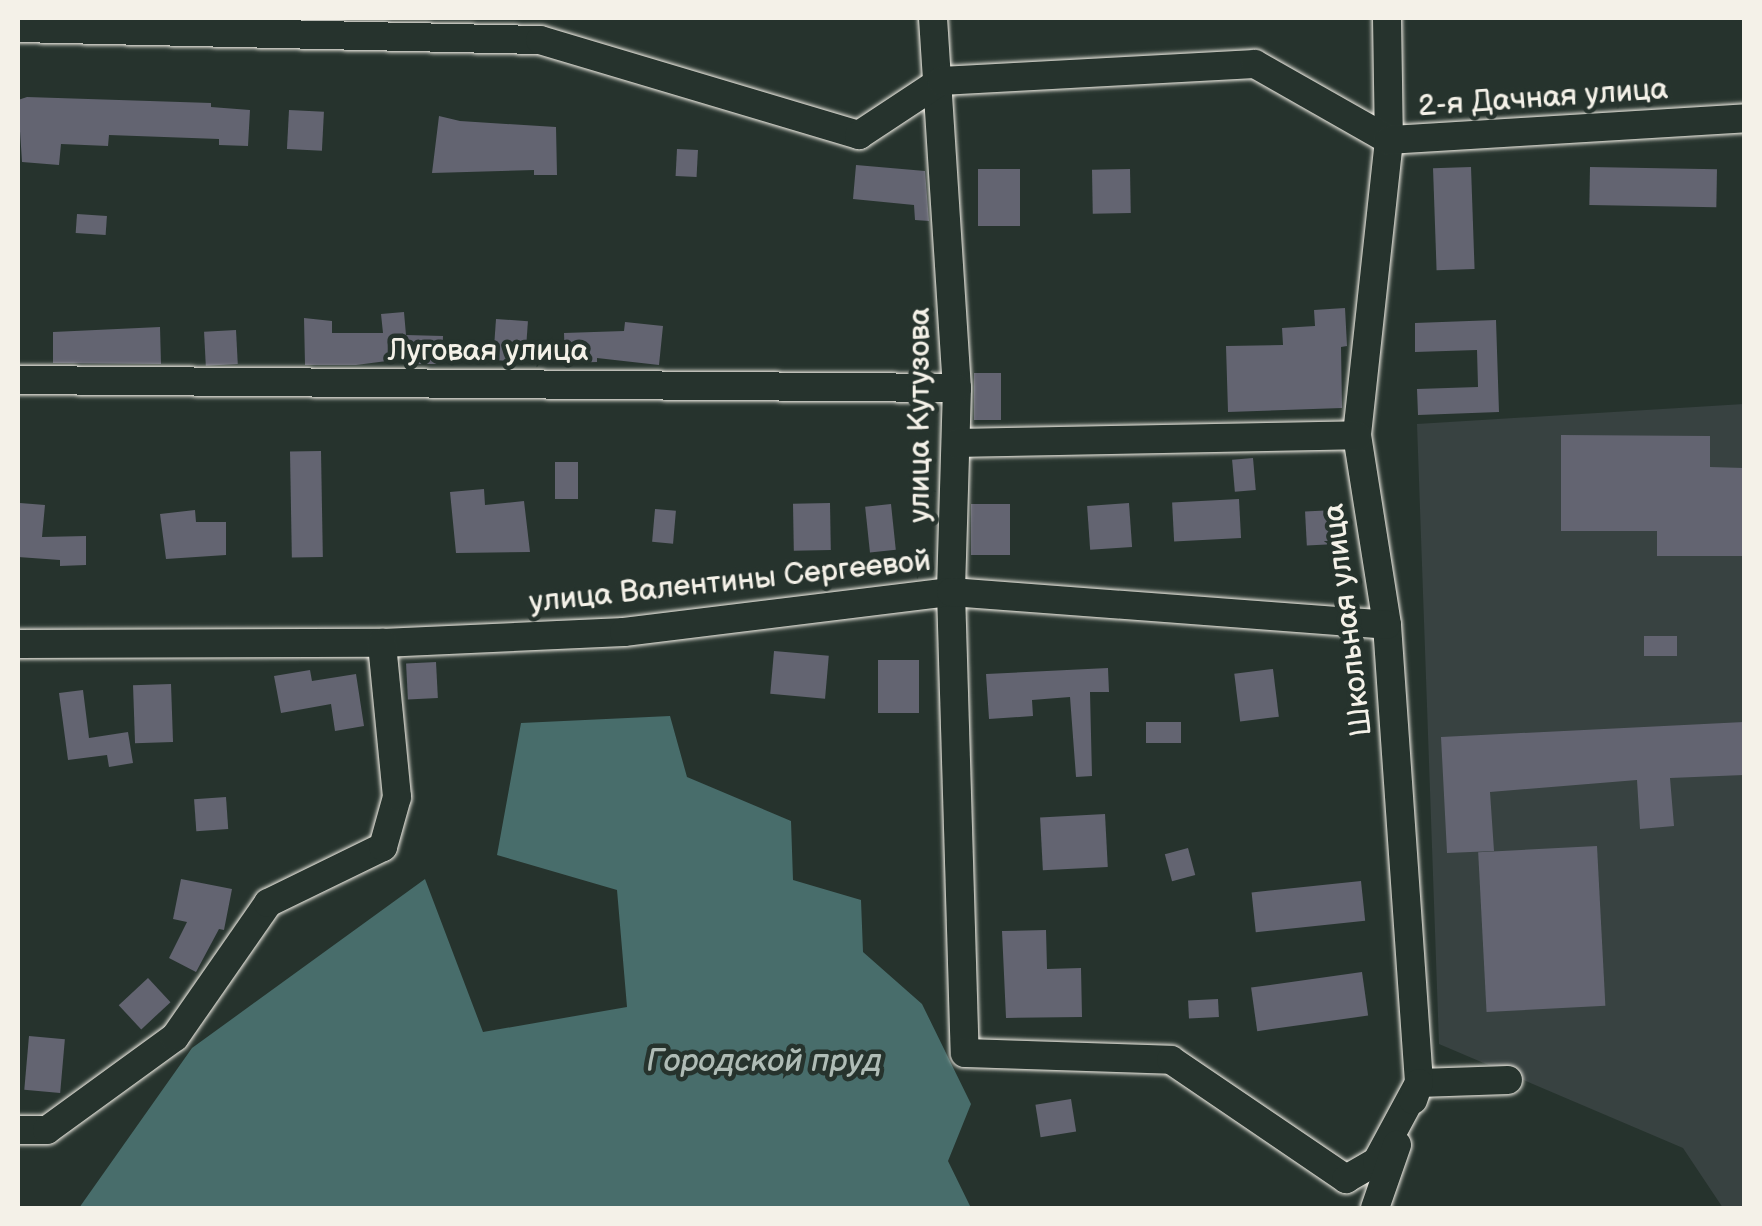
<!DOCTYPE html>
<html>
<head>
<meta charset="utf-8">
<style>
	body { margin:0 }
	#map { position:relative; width:1762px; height:1226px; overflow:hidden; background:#26332d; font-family:"Balsamiq Sans",sans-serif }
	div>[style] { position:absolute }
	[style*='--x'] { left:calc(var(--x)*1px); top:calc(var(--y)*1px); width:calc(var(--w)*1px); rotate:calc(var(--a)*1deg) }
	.built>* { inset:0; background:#384241 }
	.water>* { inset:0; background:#486d6b }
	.building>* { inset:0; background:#636471; transform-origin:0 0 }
	.roads { filter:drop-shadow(0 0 2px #f4f1e8) drop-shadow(0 0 2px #f4f1e8) }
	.minor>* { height:28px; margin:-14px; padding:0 14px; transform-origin:14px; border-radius:14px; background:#26332d }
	span { translate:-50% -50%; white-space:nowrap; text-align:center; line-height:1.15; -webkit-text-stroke:9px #26332d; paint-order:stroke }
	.street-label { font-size:30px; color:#f4f1e8 }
	.water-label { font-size:32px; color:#afbcb6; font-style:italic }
	.frame { position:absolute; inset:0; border:20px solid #f4f1e8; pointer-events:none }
</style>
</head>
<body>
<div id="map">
	<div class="built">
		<i style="clip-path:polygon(1744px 404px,1744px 1208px,1723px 1208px,1683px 1148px,1439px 1044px,1417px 424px)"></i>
	</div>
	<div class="water">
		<i style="clip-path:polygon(670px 716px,687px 777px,791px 821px,793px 880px,861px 900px,863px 952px,922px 1004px,971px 1104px,948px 1161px,971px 1208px,79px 1208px,192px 1048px,425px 879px,483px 1032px,627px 1007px,617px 890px,497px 855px,521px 723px)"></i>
	</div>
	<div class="building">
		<i style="clip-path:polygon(27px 97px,211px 103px,211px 107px,250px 110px,248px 146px,219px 145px,219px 139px,109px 135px,108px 146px,61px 144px,59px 165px,22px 162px,18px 100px)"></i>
		<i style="left:289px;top:110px;width:35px;height:39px;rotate:3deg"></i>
		<i style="clip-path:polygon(439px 116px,460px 121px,556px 127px,557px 175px,534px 175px,534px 170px,432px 173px)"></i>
		<i style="left:677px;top:149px;width:21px;height:27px;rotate:3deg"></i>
		<i style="clip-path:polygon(856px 165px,925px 171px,929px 221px,915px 220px,914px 205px,853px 199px)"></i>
		<i style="left:1471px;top:167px;width:102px;height:38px;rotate:88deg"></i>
		<i style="left:1590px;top:167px;width:127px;height:38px;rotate:1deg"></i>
		<i style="left:978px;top:169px;width:42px;height:57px"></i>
		<i style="left:1130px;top:169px;width:44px;height:38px;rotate:89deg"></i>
		<i style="left:77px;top:214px;width:30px;height:19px;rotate:4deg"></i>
		<i style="clip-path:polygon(1345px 308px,1347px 346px,1341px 347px,1342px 408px,1228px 412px,1226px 346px,1283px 345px,1282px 328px,1315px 326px,1314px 310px)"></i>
		<i style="clip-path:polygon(404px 312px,406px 335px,443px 336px,442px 364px,410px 364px,410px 358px,356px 365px,305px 365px,304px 318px,332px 321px,332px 333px,383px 333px,381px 314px)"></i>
		<i style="left:496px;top:319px;width:32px;height:41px;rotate:4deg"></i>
		<i style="clip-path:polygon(1496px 320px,1499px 412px,1418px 415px,1417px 389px,1478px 387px,1477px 350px,1415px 352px,1415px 323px)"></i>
		<i style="clip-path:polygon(625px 322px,663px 326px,659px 365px,597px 358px,597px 362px,565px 363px,564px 333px,624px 331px)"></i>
		<i style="clip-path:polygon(160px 327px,161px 364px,53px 363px,53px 332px)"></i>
		<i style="left:236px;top:330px;width:34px;height:32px;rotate:87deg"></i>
		<i style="left:974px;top:373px;width:27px;height:47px"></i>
		<i style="clip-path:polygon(1561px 435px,1710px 436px,1710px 467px,1744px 468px,1744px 556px,1657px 556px,1657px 531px,1561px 531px)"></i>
		<i style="left:321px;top:451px;width:106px;height:31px;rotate:89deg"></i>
		<i style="left:1253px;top:458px;width:32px;height:21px;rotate:85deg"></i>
		<i style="left:555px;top:462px;width:23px;height:37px"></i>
		<i style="clip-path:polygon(484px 489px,485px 505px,524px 501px,530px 552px,456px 553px,450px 492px)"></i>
		<i style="left:1239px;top:499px;width:39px;height:67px;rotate:87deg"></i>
		<i style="clip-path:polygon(20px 503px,45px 505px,42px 537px,86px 536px,86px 565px,60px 566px,60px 560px,18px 557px)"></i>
		<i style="left:830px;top:503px;width:47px;height:37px;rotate:89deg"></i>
		<i style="left:1129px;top:503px;width:44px;height:42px;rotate:86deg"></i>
		<i style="left:891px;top:504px;width:46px;height:26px;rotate:84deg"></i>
		<i style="left:971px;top:504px;width:39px;height:51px"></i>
		<i style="left:655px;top:509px;width:21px;height:33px;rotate:5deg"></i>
		<i style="clip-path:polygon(195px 510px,196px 522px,226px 522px,226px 555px,166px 559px,160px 514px)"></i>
		<i style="left:1335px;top:510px;width:34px;height:30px;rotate:87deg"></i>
		<i style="left:1644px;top:636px;width:33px;height:20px"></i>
		<i style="left:774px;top:651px;width:55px;height:43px;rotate:5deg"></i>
		<i style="left:878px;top:660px;width:41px;height:53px"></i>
		<i style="left:436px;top:662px;width:36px;height:30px;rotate:87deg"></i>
		<i style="clip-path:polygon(1108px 668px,1109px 692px,1090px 692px,1092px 776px,1076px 777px,1070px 697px,1032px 700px,1033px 716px,989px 719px,986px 674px)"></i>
		<i style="left:1273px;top:669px;width:48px;height:39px;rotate:83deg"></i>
		<i style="clip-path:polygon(310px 670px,312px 681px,356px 674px,364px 726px,335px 731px,331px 704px,281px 713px,274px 676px)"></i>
		<i style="left:171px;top:684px;width:58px;height:38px;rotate:88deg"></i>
		<i style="clip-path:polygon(83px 690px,89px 738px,128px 732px,133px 763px,109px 767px,107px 755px,68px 760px,59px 693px)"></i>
		<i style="left:1181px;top:722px;width:21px;height:35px;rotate:90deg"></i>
		<i style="clip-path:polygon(1744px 722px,1744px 775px,1670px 778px,1674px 826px,1640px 829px,1637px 780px,1490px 792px,1494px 851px,1447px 853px,1441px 737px)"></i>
		<i style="left:226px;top:797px;width:32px;height:32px;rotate:86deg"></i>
		<i style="left:1105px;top:814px;width:53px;height:65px;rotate:87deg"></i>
		<i style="left:1597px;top:846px;width:160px;height:119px;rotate:87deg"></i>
		<i style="left:1188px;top:848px;width:28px;height:24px;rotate:75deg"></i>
		<i style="clip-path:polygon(181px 879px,232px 889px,224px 930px,219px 929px,196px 972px,169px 958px,187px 922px,173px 919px)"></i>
		<i style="left:1361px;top:881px;width:40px;height:110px;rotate:84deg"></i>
		<i style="clip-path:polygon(1046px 930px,1047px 969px,1081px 968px,1082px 1017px,1006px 1018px,1002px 931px)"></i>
		<i style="left:1362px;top:972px;width:44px;height:112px;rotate:82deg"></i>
		<i style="left:148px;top:978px;width:33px;height:40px;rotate:47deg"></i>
		<i style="left:1218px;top:999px;width:18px;height:30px;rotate:87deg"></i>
		<i style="left:29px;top:1036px;width:36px;height:54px;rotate:5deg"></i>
		<i style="left:1071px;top:1099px;width:33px;height:36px;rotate:81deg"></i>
	</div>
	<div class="roads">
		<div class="minor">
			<i style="--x:933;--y:18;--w:371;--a:86.3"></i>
			<i style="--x:957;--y:388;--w:204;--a:91.7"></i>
			<i style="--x:951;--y:592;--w:461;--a:88.3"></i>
			<i style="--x:965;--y:1053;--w:206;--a:1.9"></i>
			<i style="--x:1171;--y:1060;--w:212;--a:34.2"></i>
			<i style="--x:1346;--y:1179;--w:36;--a:-30"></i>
			<i style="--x:1377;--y:1161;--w:89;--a:-61.7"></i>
			<i style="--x:1419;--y:1083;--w:89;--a:-1.9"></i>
			<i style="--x:1387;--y:18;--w:122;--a:89.1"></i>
			<i style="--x:1389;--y:140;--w:297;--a:96.2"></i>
			<i style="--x:1357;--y:435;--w:192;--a:81"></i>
			<i style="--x:1387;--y:625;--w:459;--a:86"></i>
			<i style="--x:1419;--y:1083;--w:18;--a:109"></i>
			<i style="--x:18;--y:28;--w:522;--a:1.32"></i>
			<i style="--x:540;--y:40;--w:333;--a:16.6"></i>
			<i style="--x:859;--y:135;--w:98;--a:-33.4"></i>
			<i style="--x:941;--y:81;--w:314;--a:-3.1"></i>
			<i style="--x:1255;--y:64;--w:154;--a:29.6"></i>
			<i style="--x:1389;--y:140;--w:356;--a:-3.5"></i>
			<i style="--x:18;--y:380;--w:939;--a:0.49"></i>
			<i style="--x:956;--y:443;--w:401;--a:-1.1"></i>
			<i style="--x:18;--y:644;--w:364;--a:-0.2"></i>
			<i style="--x:382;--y:643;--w:242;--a:-2.6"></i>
			<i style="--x:624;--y:632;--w:329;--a:-7"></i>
			<i style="--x:951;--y:592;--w:437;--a:4.3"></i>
			<i style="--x:18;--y:1130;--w:29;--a:0"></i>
			<i style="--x:47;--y:1130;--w:158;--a:-36"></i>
			<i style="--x:175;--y:1037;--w:163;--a:-55.2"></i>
			<i style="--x:268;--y:903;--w:128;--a:-26"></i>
			<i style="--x:383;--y:847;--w:52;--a:-74.4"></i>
			<i style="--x:397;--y:797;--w:155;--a:-95.6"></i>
			<i style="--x:1375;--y:1208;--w:67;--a:-70.8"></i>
		</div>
	</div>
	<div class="street-label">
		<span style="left:1543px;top:98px;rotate:-4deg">2-я Дачная улица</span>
		<span style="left:488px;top:351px">Луговая улица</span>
		<span style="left:920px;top:415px;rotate:-90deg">улица Кутузова</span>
		<span style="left:730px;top:582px;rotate:-6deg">улица Валентины Сергеевой</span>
		<span style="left:1348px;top:620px;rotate:-97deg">Школьная улица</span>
	</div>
	<div class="water-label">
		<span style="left:764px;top:1062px">Городской пруд</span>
	</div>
	<div class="frame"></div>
</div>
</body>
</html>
